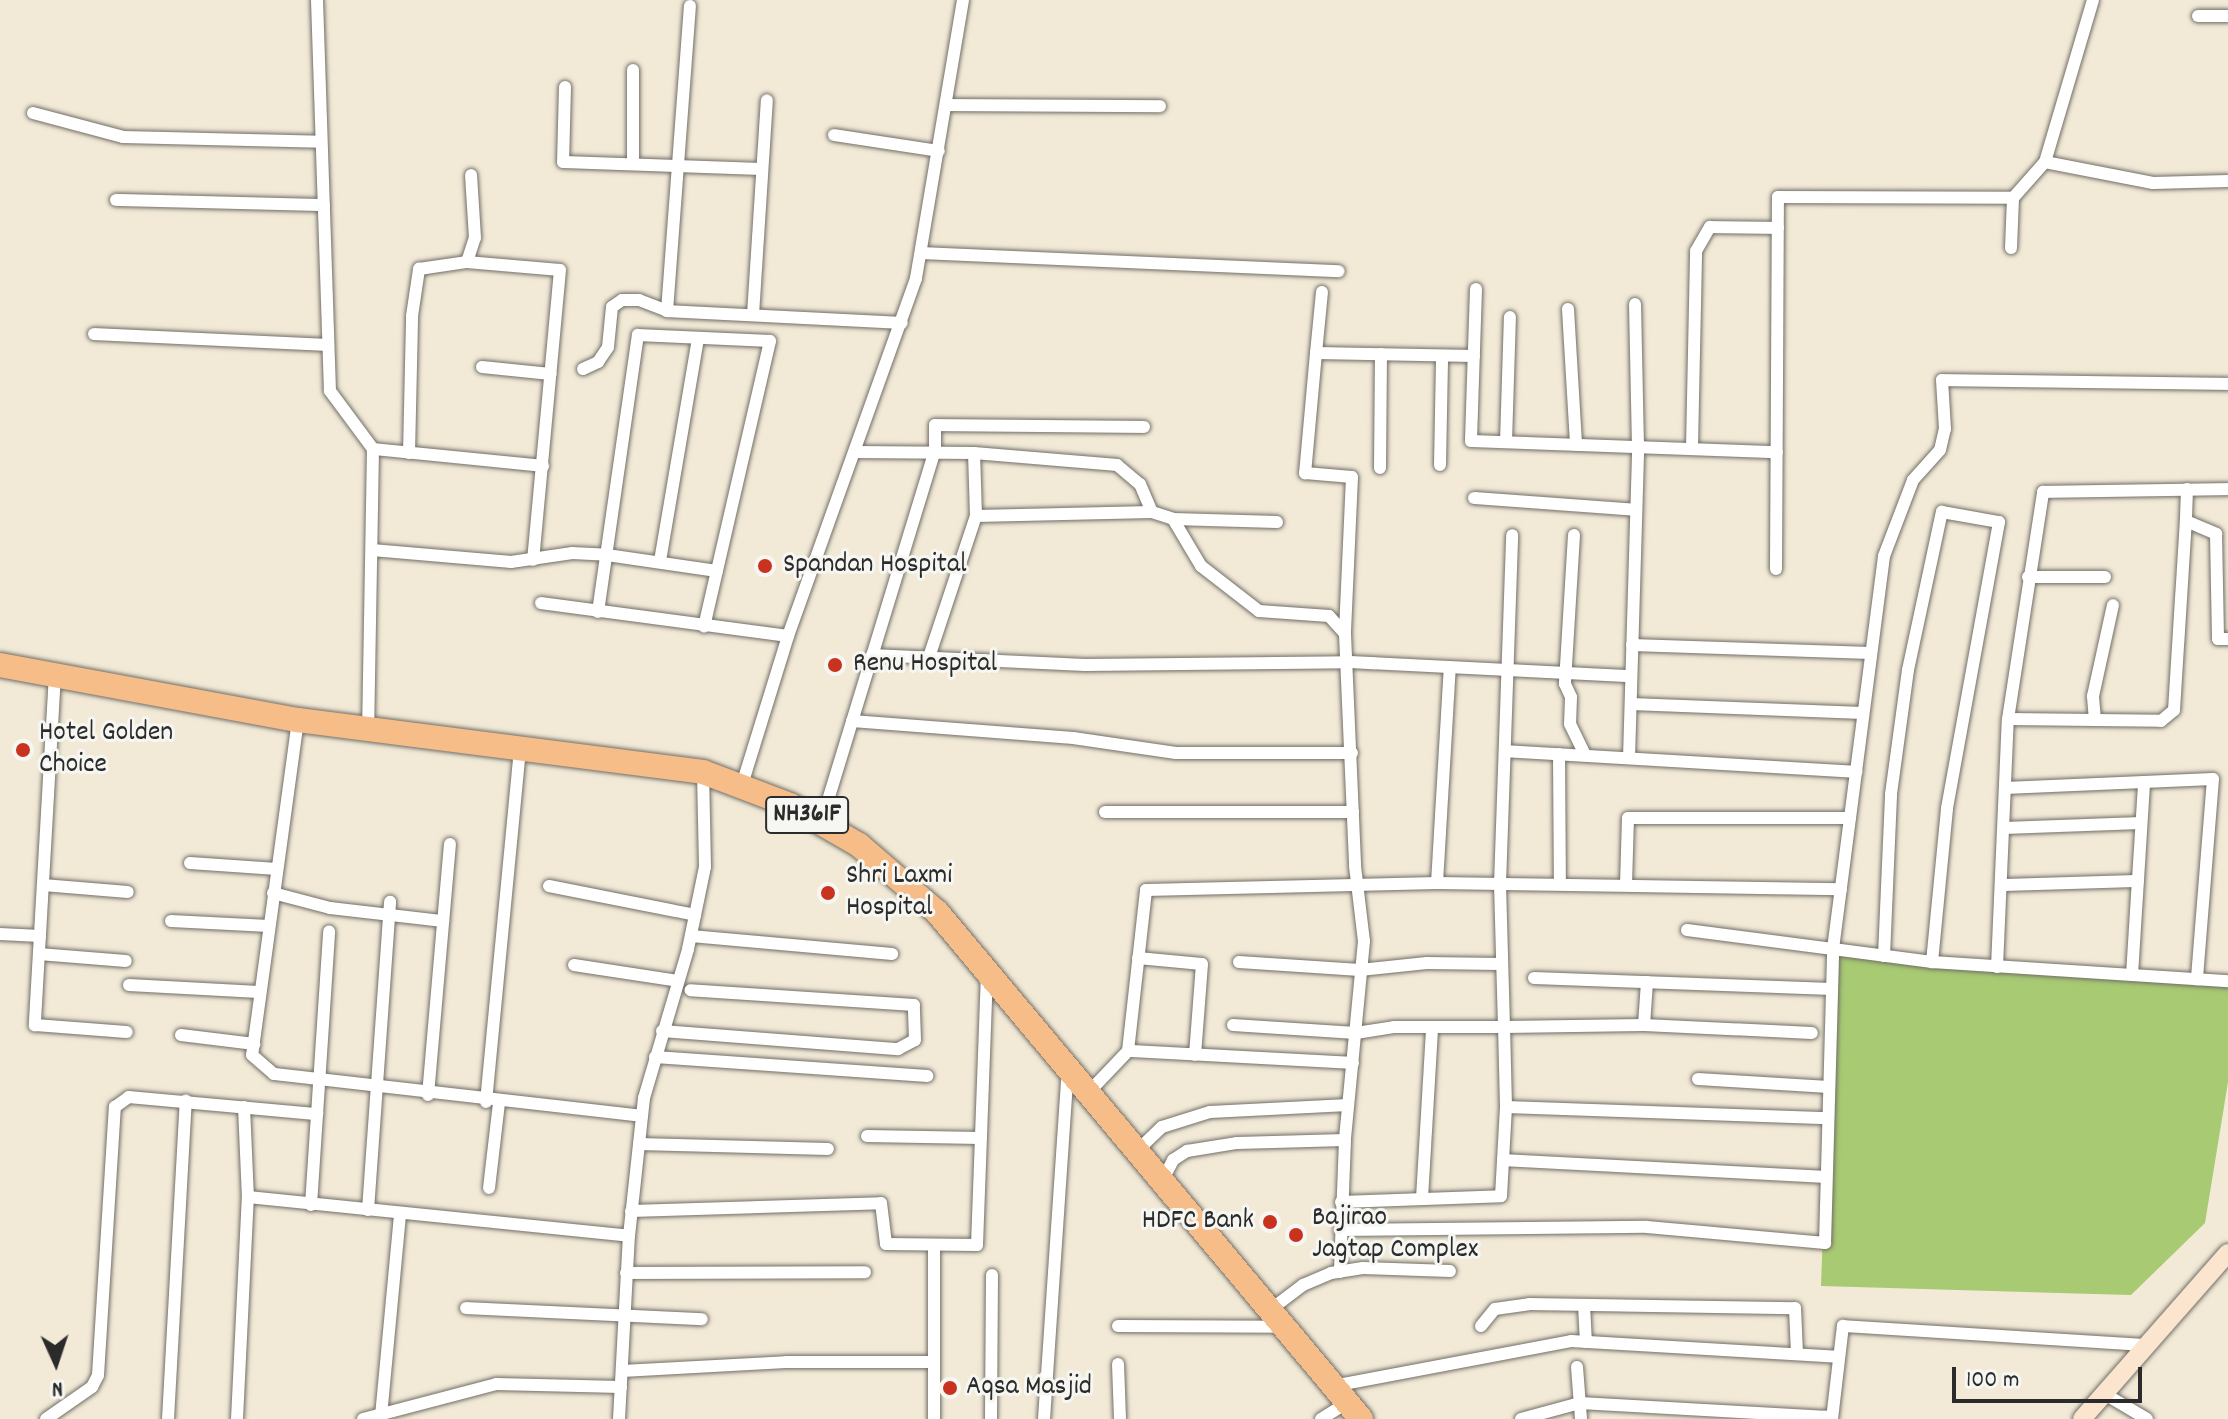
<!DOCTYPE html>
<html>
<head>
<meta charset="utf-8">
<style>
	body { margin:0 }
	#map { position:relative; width:2228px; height:1419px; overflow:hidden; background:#f2ead7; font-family:Dekko,sans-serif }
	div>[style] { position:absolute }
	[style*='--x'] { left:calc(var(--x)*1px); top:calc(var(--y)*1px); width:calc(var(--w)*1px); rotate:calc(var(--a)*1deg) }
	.green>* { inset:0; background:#a7ca73 }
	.roads { filter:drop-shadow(0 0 2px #716e67) drop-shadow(0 0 2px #716e67) }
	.street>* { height:12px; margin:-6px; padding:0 6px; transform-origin:6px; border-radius:6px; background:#fff }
	.secondary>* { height:18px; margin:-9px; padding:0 9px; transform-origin:9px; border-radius:9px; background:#fce5cf }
	.highway>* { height:24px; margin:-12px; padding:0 12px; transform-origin:12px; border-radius:12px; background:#f7bd88 }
	.dots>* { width:22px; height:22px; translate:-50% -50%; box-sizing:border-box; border:4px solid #f6f6f2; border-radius:50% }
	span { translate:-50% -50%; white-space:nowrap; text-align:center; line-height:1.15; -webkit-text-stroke:6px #f6f6f2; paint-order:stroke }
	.shield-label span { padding:2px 6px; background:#f6f6f2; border:2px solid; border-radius:6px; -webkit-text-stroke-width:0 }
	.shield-label { font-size:26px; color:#2b2b2b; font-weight:700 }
	.poi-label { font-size:28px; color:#2b2b2b }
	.left { translate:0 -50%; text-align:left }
	.right { translate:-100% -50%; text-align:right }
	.north { position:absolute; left:16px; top:1323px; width:80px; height:80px; -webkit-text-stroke:6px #f6f6f2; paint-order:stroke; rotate:177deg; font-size:22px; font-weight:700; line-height:32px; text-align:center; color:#2b2b2b }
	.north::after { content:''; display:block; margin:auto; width:28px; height:36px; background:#2b2b2b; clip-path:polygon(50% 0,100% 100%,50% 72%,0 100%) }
	.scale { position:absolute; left:1952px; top:1367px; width:190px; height:36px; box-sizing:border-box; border:4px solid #2b2b2b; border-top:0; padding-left:10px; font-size:24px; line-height:28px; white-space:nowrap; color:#2b2b2b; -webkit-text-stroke:6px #f6f6f2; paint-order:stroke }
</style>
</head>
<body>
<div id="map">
	<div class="green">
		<i style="clip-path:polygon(1833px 949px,2228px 982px,2228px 1082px,2205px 1223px,2131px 1295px,1821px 1286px)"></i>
	</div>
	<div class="roads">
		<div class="street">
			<i style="--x:317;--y:0;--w:391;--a:88.1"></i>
			<i style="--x:330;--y:391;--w:72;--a:53.4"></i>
			<i style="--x:373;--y:449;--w:279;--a:91"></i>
			<i style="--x:2198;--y:16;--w:30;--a:0"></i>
			<i style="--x:633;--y:70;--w:94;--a:90"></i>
			<i style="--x:565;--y:87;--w:75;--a:91.5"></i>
			<i style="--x:563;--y:162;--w:199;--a:2"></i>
			<i style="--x:946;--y:105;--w:214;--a:0.3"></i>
			<i style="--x:33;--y:113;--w:93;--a:14.9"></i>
			<i style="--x:123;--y:137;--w:198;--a:1.4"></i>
			<i style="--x:834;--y:135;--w:106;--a:8.7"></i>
			<i style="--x:2045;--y:162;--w:110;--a:11"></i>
			<i style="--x:2153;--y:183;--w:75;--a:-1.5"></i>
			<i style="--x:116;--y:200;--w:208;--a:1.4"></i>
			<i style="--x:2011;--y:248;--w:50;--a:-87.7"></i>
			<i style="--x:2013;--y:198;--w:48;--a:-48.4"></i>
			<i style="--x:2045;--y:162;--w:169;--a:-73.5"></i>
			<i style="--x:921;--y:253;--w:418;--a:2.5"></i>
			<i style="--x:467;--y:262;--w:25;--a:-72"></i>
			<i style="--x:475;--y:238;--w:63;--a:-93.6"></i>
			<i style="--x:1476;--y:289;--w:152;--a:91.9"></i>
			<i style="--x:1471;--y:441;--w:306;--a:2.1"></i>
			<i style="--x:1322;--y:292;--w:61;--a:95.6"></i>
			<i style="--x:1316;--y:353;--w:158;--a:1.1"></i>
			<i style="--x:1568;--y:309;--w:136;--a:86.6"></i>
			<i style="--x:667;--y:311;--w:306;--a:-85.7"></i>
			<i style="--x:753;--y:315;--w:215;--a:-86.3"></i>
			<i style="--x:94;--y:334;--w:234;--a:2.7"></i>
			<i style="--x:1316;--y:353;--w:121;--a:95.2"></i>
			<i style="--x:1305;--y:473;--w:47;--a:4.9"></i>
			<i style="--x:1352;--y:477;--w:157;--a:92.6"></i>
			<i style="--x:482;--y:367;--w:69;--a:5.8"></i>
			<i style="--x:583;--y:369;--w:17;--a:-25"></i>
			<i style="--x:598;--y:362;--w:18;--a:-56"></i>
			<i style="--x:608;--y:347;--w:40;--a:-84.3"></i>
			<i style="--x:612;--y:307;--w:12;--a:-35"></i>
			<i style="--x:622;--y:300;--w:17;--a:0"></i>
			<i style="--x:639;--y:300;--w:30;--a:21"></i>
			<i style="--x:667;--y:311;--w:235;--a:2.9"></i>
			<i style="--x:1506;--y:442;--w:125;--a:-88.2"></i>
			<i style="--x:1692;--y:447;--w:196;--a:-88.8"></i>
			<i style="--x:1696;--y:251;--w:28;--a:-60"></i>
			<i style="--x:1710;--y:227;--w:68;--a:0.8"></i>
			<i style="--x:373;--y:449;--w:171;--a:5.7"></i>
			<i style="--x:855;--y:452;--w:119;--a:0.5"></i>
			<i style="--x:974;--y:453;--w:144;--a:4.8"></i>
			<i style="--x:1117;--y:465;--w:30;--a:40"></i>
			<i style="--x:1140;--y:484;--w:30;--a:67"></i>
			<i style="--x:409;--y:453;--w:137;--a:-88.7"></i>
			<i style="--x:412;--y:316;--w:48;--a:-81.5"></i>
			<i style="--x:419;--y:269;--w:49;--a:-8.3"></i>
			<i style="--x:467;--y:262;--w:93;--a:4.9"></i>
			<i style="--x:560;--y:270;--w:291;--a:95.3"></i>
			<i style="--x:1440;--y:465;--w:109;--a:-88.9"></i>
			<i style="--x:1380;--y:468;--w:114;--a:-89.5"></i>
			<i style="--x:2187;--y:489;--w:32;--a:92"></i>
			<i style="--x:2186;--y:521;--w:33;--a:23"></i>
			<i style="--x:2216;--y:534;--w:105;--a:88.9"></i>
			<i style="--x:2218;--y:639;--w:10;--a:0"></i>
			<i style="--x:1474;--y:498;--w:162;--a:4.2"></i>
			<i style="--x:976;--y:516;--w:176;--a:-1.3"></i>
			<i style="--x:1152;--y:512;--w:22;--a:18"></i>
			<i style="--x:1173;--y:519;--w:55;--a:59.2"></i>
			<i style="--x:1201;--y:566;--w:73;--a:37.8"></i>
			<i style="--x:1259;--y:611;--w:70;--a:4.1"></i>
			<i style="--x:1329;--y:616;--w:24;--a:48"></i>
			<i style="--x:1345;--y:634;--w:232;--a:87.5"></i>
			<i style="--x:1355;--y:866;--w:76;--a:83.2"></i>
			<i style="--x:1364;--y:941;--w:200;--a:95.5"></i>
			<i style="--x:1345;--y:1140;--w:132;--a:92.2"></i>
			<i style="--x:1173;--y:519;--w:104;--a:1.7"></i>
			<i style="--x:1574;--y:535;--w:149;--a:93.5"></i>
			<i style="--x:1565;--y:684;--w:14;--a:65"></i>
			<i style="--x:1571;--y:697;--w:27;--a:92"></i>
			<i style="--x:1570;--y:724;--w:34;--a:64"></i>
			<i style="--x:372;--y:550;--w:140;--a:4.9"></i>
			<i style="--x:511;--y:562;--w:62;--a:-8.4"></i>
			<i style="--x:572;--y:553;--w:35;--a:3"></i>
			<i style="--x:607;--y:555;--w:111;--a:8.3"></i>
			<i style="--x:660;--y:561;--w:226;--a:-80.3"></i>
			<i style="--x:1776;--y:569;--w:372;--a:-89.7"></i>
			<i style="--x:1778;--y:197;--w:235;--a:0.2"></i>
			<i style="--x:2028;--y:577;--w:77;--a:0"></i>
			<i style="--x:541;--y:603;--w:249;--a:7.6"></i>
			<i style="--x:598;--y:612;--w:280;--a:-81.8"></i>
			<i style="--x:638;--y:335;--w:132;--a:2.6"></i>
			<i style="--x:770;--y:341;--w:293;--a:103"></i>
			<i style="--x:1632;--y:645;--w:239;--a:1.9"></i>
			<i style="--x:872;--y:655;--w:213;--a:2.7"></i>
			<i style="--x:1085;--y:665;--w:265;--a:-0.6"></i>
			<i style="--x:1350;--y:662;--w:281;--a:2.9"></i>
			<i style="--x:929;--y:657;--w:149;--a:-71.6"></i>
			<i style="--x:976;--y:516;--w:63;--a:-91.8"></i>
			<i style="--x:55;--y:674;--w:352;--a:93.3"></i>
			<i style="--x:35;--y:1025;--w:92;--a:4.4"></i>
			<i style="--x:1631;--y:704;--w:232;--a:2.2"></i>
			<i style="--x:2008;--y:719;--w:153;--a:0.7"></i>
			<i style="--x:2161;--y:721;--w:17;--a:-40"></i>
			<i style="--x:2174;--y:710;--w:189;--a:-86.4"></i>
			<i style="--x:298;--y:720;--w:338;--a:97.8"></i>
			<i style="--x:252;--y:1055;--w:29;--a:41"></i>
			<i style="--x:274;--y:1074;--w:370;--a:6.5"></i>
			<i style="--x:2095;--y:720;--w:24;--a:-95"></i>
			<i style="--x:2093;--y:696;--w:93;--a:-77.6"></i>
			<i style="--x:852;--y:721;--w:222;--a:4.4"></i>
			<i style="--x:1073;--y:738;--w:104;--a:8.3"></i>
			<i style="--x:1176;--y:753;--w:176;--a:0"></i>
			<i style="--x:1505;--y:751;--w:352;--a:3.4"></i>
			<i style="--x:1559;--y:754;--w:130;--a:89.6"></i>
			<i style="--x:1629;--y:758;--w:311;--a:-88.3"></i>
			<i style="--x:1638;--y:447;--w:143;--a:-91.2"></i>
			<i style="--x:741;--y:788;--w:159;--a:-72.8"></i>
			<i style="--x:788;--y:636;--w:380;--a:-70.3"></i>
			<i style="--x:916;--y:278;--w:282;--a:-80.4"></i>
			<i style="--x:2005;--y:788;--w:208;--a:-2.5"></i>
			<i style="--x:2213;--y:779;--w:201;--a:94.6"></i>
			<i style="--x:1105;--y:812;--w:248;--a:0"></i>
			<i style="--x:821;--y:823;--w:389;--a:-73"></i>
			<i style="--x:935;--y:451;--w:26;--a:-90"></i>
			<i style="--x:935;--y:425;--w:209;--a:0.5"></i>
			<i style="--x:2004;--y:828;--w:137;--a:-2.1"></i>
			<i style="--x:190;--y:863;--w:87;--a:3.9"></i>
			<i style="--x:1437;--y:883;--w:216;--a:-86.6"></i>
			<i style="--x:43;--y:885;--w:85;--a:4.7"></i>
			<i style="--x:1626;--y:885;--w:67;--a:-88.3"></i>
			<i style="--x:1628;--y:818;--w:222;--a:0"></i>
			<i style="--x:2002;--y:885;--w:136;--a:-1.7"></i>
			<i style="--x:549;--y:886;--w:149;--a:11.2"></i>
			<i style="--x:273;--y:893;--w:59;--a:14.7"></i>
			<i style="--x:330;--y:908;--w:114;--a:6.6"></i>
			<i style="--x:171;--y:921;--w:98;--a:2.9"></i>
			<i style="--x:1687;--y:930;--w:147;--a:7.4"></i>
			<i style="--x:1833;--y:949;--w:396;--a:-82.6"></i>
			<i style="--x:1884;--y:556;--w:81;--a:-69.1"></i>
			<i style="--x:1913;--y:480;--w:40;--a:-48"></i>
			<i style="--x:1940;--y:450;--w:22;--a:-77"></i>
			<i style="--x:1945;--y:429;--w:49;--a:-93.5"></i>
			<i style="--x:1942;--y:380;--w:286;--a:0.8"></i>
			<i style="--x:0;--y:934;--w:40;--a:2.9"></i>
			<i style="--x:691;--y:936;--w:202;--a:5.1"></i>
			<i style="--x:39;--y:954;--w:87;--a:4.6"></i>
			<i style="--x:1884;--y:956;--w:162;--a:-87.5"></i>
			<i style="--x:1891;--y:794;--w:125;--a:-82.2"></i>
			<i style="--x:1908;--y:670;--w:162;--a:-77.9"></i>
			<i style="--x:1942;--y:512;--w:58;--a:10"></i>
			<i style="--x:1999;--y:522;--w:292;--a:100.3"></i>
			<i style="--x:1947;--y:809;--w:154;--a:95.6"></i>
			<i style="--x:1138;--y:958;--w:64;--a:5.4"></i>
			<i style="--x:1202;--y:964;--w:91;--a:94.4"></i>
			<i style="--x:1239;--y:962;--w:121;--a:3.8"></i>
			<i style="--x:1360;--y:970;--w:67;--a:-6"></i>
			<i style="--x:1427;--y:963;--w:74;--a:0.8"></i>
			<i style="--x:574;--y:965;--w:105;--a:8.7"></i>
			<i style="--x:1997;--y:967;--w:248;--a:-87.5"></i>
			<i style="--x:2008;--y:719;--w:230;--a:-81.2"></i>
			<i style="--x:2043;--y:492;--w:185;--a:-0.9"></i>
			<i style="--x:2132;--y:975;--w:192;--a:-86.4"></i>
			<i style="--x:1534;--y:978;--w:298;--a:2.1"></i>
			<i style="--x:129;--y:985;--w:130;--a:3.1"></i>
			<i style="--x:1233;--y:1025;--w:123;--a:3.7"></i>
			<i style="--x:1356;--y:1033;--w:38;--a:-9"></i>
			<i style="--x:1394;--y:1027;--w:110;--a:0"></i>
			<i style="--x:1504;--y:1027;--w:143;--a:-91.6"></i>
			<i style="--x:1500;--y:884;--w:349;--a:-88"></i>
			<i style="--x:1644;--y:1025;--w:168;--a:2.7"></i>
			<i style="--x:662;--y:1031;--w:237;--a:4.4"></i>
			<i style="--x:898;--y:1049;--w:19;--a:-28"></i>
			<i style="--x:915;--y:1040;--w:35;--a:-92"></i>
			<i style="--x:914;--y:1005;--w:224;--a:-176.2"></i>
			<i style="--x:181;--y:1035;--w:74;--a:7"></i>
			<i style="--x:655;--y:1057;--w:273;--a:4"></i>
			<i style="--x:1353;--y:1063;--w:225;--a:-176.9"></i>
			<i style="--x:1128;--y:1051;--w:162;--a:-83.6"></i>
			<i style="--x:1146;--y:890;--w:291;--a:-1.4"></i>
			<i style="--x:1437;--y:883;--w:404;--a:0.9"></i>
			<i style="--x:1698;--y:1079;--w:131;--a:3.5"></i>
			<i style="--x:1088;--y:1093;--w:58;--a:-46.4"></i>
			<i style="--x:428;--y:1095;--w:252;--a:-85"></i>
			<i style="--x:486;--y:1102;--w:357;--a:-84.5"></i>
			<i style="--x:244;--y:1107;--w:90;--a:87.5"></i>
			<i style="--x:248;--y:1197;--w:383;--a:5.8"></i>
			<i style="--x:1506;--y:1107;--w:322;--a:2"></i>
			<i style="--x:867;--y:1136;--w:114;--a:1"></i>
			<i style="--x:639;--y:1144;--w:189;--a:1.5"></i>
			<i style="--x:1137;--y:1151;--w:35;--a:-44"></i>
			<i style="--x:1162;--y:1127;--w:50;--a:-17.4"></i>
			<i style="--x:1210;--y:1112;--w:138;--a:-2.9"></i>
			<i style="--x:1503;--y:1160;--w:323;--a:3"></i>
			<i style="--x:1162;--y:1181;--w:24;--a:-62"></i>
			<i style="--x:1173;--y:1160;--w:17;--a:-33"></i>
			<i style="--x:1187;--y:1151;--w:51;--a:-9.1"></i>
			<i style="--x:1237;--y:1143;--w:108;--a:-1.6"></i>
			<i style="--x:489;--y:1188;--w:86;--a:-83.3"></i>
			<i style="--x:1422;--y:1198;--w:169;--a:-86.6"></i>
			<i style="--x:1341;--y:1202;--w:160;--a:-2.1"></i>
			<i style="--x:1501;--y:1196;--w:89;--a:-86.8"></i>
			<i style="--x:1506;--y:1107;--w:80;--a:-91.4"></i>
			<i style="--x:1504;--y:1027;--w:140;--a:-0.8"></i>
			<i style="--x:1644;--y:1025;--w:43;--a:-86"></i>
			<i style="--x:311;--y:1205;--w:274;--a:-86.2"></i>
			<i style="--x:368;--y:1210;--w:309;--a:-85.9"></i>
			<i style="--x:631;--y:1211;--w:250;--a:-1.8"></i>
			<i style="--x:881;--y:1203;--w:41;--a:83"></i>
			<i style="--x:886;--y:1244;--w:91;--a:0.6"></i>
			<i style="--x:977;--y:1245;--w:270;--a:-87.9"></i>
			<i style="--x:1340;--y:1230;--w:307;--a:-0.6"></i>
			<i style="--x:1647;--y:1227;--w:179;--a:5.1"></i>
			<i style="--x:1825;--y:1243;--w:294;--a:-88.4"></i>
			<i style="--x:1833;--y:949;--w:100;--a:7.5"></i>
			<i style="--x:1932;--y:962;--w:297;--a:3.7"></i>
			<i style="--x:934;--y:1245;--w:174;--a:90"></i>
			<i style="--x:626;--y:1273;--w:239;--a:-0.2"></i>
			<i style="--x:1584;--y:1305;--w:37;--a:87"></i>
			<i style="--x:466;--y:1308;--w:236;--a:2.7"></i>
			<i style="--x:1270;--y:1310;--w:41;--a:-37.1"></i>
			<i style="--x:1303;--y:1285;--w:30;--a:-23"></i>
			<i style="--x:1331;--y:1273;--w:32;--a:-9"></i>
			<i style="--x:1363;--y:1268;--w:87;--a:2"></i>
			<i style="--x:1118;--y:1326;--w:166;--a:0.3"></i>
			<i style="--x:1481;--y:1326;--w:22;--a:-51"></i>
			<i style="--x:1495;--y:1309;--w:34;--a:-8"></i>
			<i style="--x:1529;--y:1304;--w:266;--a:0.9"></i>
			<i style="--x:1795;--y:1308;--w:46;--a:87.5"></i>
			<i style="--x:1118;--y:1364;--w:55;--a:87.9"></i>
			<i style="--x:1577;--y:1367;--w:52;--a:85.6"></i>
			<i style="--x:622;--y:1371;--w:164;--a:-3.1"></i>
			<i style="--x:786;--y:1362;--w:148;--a:0"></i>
			<i style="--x:1333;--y:1386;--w:242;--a:-10.7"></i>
			<i style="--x:1571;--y:1341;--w:268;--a:3.4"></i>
			<i style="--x:2103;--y:1393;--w:51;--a:30.6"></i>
			<i style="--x:381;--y:1416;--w:203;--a:-84.6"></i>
			<i style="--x:46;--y:1419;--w:56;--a:-34.8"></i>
			<i style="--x:92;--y:1387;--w:13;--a:-63"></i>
			<i style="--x:98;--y:1375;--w:269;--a:-86.4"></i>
			<i style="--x:115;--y:1107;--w:17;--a:-36"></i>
			<i style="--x:129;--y:1097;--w:189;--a:5.2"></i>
			<i style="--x:168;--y:1419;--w:319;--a:-86.8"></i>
			<i style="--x:237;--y:1419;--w:222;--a:-87.2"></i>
			<i style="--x:363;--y:1419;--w:138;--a:-14.7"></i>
			<i style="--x:496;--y:1384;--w:125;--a:1.4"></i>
			<i style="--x:619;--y:1419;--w:183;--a:-86.9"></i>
			<i style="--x:629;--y:1236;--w:139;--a:-83.8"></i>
			<i style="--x:644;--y:1098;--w:155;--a:-73.5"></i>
			<i style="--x:688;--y:949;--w:84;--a:-78.3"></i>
			<i style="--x:705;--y:867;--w:95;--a:-91.2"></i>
			<i style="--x:991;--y:1419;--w:144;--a:-89.6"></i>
			<i style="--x:1044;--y:1419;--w:349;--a:-86.1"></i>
			<i style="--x:1321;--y:1419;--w:31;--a:-32"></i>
			<i style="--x:1521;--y:1419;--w:61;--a:-15.2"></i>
			<i style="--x:1580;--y:1403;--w:252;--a:3.2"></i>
			<i style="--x:1832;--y:1419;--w:94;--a:-83.3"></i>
			<i style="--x:1843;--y:1326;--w:300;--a:3.6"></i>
		</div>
		<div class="secondary">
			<i style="--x:2082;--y:1419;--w:221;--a:-48.7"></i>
		</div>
		<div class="highway">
			<i style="--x:0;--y:665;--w:303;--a:10.5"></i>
			<i style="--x:298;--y:720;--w:408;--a:7.3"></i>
			<i style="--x:703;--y:772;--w:93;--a:20.8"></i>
			<i style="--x:790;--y:805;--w:80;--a:30.1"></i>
			<i style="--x:859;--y:845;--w:103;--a:40.7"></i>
			<i style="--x:937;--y:912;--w:661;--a:50.09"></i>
		</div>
	</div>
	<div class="dots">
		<i style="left:765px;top:566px;background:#c8321e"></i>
		<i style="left:835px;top:665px;background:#c8321e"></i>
		<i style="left:23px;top:750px;background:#c8321e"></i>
		<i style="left:828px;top:893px;background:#c8321e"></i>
		<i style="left:1270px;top:1222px;background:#c8321e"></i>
		<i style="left:1296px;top:1235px;background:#c8321e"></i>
		<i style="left:950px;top:1388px;background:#c8321e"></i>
	</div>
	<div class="shield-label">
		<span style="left:807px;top:815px">NH361F</span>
	</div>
	<div class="poi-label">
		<span class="left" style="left:783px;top:566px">Spandan Hospital</span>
		<span class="left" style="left:853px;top:665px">Renu Hospital</span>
		<span class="left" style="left:39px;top:750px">Hotel Golden<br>Choice</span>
		<span class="left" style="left:846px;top:893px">Shri Laxmi<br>Hospital</span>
		<span class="left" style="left:1312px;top:1235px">Bajirao<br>Jagtap Complex</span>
		<span class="right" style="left:1254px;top:1222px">HDFC Bank</span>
		<span class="left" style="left:966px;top:1388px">Aqsa Masjid</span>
	</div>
	<div class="north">N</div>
	<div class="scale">100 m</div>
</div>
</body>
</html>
